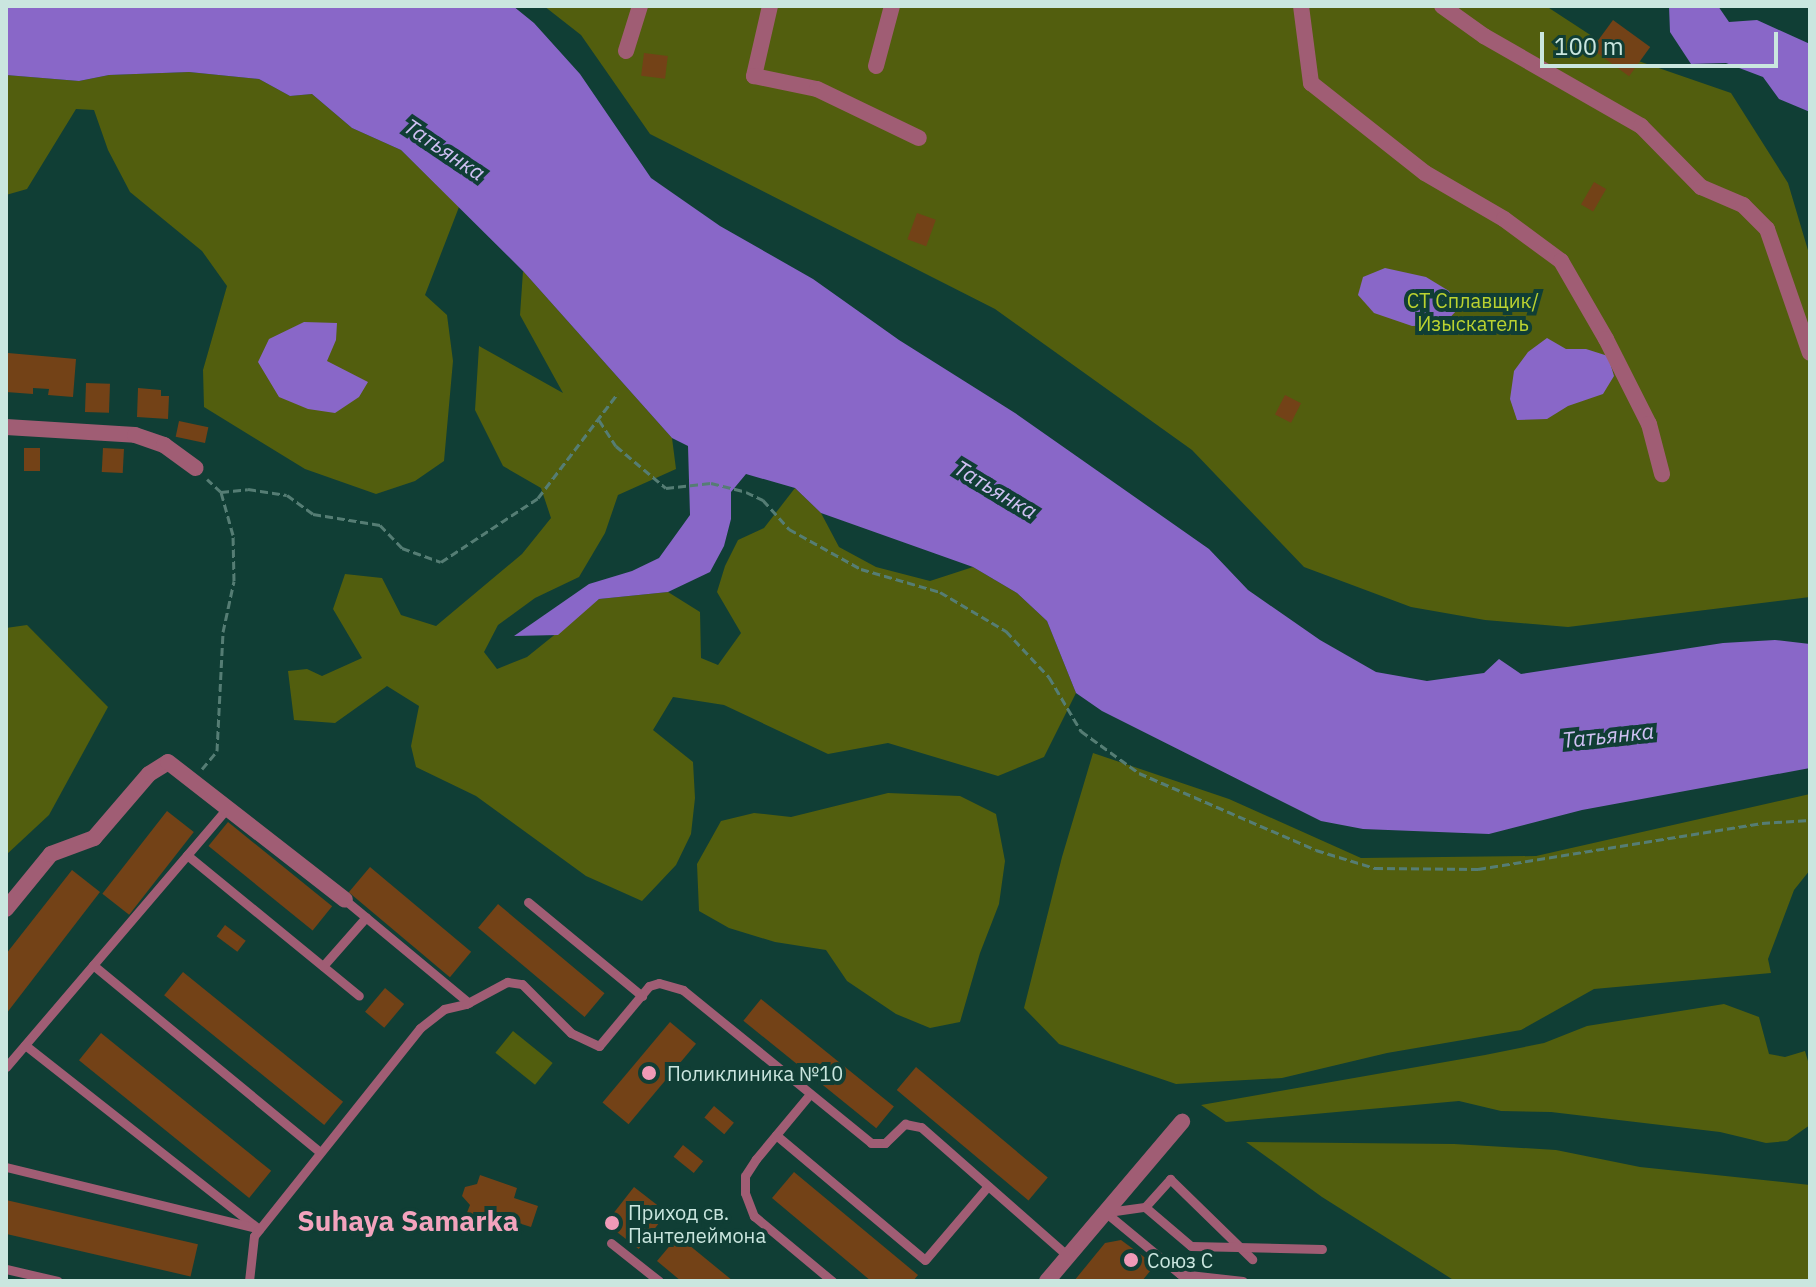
<!DOCTYPE html>
<html>
<head>
<meta charset="utf-8">
<style>
	body { margin:0 }
	#map { position:relative; width:1816px; height:1287px; overflow:hidden; background:#103e35; font-family:"IBM Plex Sans",sans-serif }
	div>[style] { position:absolute }
	[style*='--x'] { left:calc(var(--x)*1px); top:calc(var(--y)*1px); width:calc(var(--w)*1px); rotate:calc(var(--a)*1deg) }
	.green>* { inset:0; background:#525e0e; transform-origin:0 0 }
	.water>* { inset:0; background:#8967c8 }
	.building>* { inset:0; background:#734217; transform-origin:0 0 }
	.path>* { height:3px; margin-top:-1.5px; transform-origin:0; background:repeating-linear-gradient(90deg,#557d74 0 8px,transparent 0 12px) }
	.service>* { height:9px; margin:-4.5px; padding:0 4.5px; transform-origin:4.5px; border-radius:4.5px; background:#a05d74 }
	.minor>* { height:16px; margin:-8px; padding:0 8px; transform-origin:8px; border-radius:8px; background:#a05d74 }
	.dots>* { width:22px; height:22px; translate:-50% -50%; box-sizing:border-box; border:4px solid #103e35; border-radius:50% }
	span { translate:-50% -50%; white-space:nowrap; text-align:center; line-height:1.15; -webkit-text-stroke:8px #103e35; paint-order:stroke }
	.park-label { font-size:20px; color:#bbd230 }
	.poi-label { font-size:20px; color:#cae6df }
	.left { translate:0 -50%; text-align:left }
	.water-label { font-size:22px; color:#d0c1f4; font-style:italic }
	.district-label { font-size:28px; color:#f3a3bd; font-weight:700 }
	.frame { position:absolute; inset:0; border:8px solid #cae6df; pointer-events:none }
	.scale { position:absolute; left:1540px; top:32px; width:238px; height:36px; box-sizing:border-box; border:4px solid #cae6df; border-top:0; padding-left:10px; font-size:24px; line-height:28px; white-space:nowrap; color:#cae6df; -webkit-text-stroke:6px #103e35; paint-order:stroke }
</style>
</head>
<body>
<div id="map">
	<div class="green">
		<i style="clip-path:polygon(544px 6px,1546px 6px,1621px 55px,1731px 93px,1788px 183px,1810px 257px,1810px 597px,1568px 627px,1485px 620px,1411px 607px,1304px 567px,1192px 450px,995px 309px,650px 134px,581px 35px)"></i>
		<i style="clip-path:polygon(189px 72px,259px 79px,290px 96px,312px 94px,352px 128px,401px 150px,459px 207px,425px 295px,447px 315px,453px 361px,444px 461px,415px 481px,376px 494px,305px 469px,204px 407px,203px 370px,227px 286px,202px 251px,130px 192px,108px 150px,94px 110px,76px 109px,27px 189px,6px 195px,6px 75px,79px 81px,109px 75px)"></i>
		<i style="clip-path:polygon(523px 271px,672px 438px,676px 469px,618px 495px,605px 533px,579px 577px,535px 598px,498px 625px,484px 652px,497px 669px,527px 657px,599px 599px,668px 592px,700px 612px,701px 658px,718px 665px,741px 633px,717px 592px,725px 566px,738px 540px,764px 528px,795px 488px,821px 513px,839px 547px,876px 567px,930px 581px,973px 567px,1017px 593px,1047px 621px,1076px 693px,1044px 757px,998px 776px,888px 743px,828px 754px,724px 705px,673px 697px,653px 730px,693px 762px,695px 798px,691px 834px,676px 865px,642px 901px,586px 876px,476px 796px,416px 767px,411px 746px,419px 706px,387px 686px,335px 723px,294px 720px,288px 671px,307px 669px,322px 676px,362px 658px,333px 609px,345px 574px,382px 578px,401px 615px,436px 626px,522px 554px,551px 518px,541px 488px,503px 466px,475px 410px,479px 346px,563px 393px,520px 315px)"></i>
		<i style="clip-path:polygon(27px 625px,108px 707px,49px 815px,6px 855px,6px 628px)"></i>
		<i style="clip-path:polygon(1093px 753px,1229px 799px,1361px 858px,1536px 856px,1810px 794px,1810px 870px,1794px 890px,1768px 959px,1771px 973px,1594px 989px,1521px 1030px,1387px 1053px,1282px 1078px,1176px 1084px,1059px 1044px,1024px 1008px,1062px 857px)"></i>
		<i style="clip-path:polygon(888px 793px,960px 796px,996px 814px,1005px 861px,999px 904px,980px 953px,960px 1022px,930px 1028px,896px 1014px,847px 981px,826px 950px,775px 942px,729px 928px,699px 911px,697px 864px,721px 821px,754px 813px,791px 817px)"></i>
		<i style="clip-path:polygon(1724px 1004px,1759px 1017px,1769px 1054px,1785px 1057px,1805px 1051px,1810px 1068px,1810px 1125px,1787px 1141px,1766px 1143px,1720px 1132px,1551px 1112px,1501px 1111px,1459px 1101px,1226px 1122px,1201px 1105px,1485px 1055px,1544px 1043px,1587px 1026px)"></i>
		<i style="left:513px;top:1031px;width:51px;height:28px;rotate:39deg"></i>
		<i style="clip-path:polygon(1246px 1142px,1454px 1144px,1556px 1150px,1640px 1167px,1810px 1185px,1810px 1281px,1455px 1281px,1322px 1197px)"></i>
	</div>
	<div class="water">
		<i style="clip-path:polygon(6px 6px,513px 6px,534px 23px,580px 74px,651px 178px,720px 226px,813px 279px,899px 340px,1015px 413px,1209px 549px,1248px 590px,1320px 640px,1376px 672px,1427px 681px,1484px 673px,1499px 659px,1521px 674px,1723px 643px,1775px 640px,1810px 644px,1810px 768px,1582px 810px,1489px 834px,1363px 829px,1321px 821px,1102px 711px,1076px 693px,1047px 621px,1017px 593px,973px 567px,821px 513px,795px 488px,746px 474px,731px 492px,731px 519px,724px 546px,710px 572px,668px 592px,599px 599px,558px 635px,514px 636px,589px 584px,632px 571px,659px 558px,690px 515px,688px 446px,672px 438px,523px 271px,401px 150px,352px 128px,312px 94px,290px 96px,259px 79px,189px 72px,109px 75px,79px 81px,6px 75px)"></i>
		<i style="clip-path:polygon(1669px 6px,1718px 6px,1729px 22px,1757px 20px,1810px 44px,1810px 112px,1779px 99px,1763px 77px,1726px 63px,1691px 64px,1670px 32px)"></i>
		<i style="clip-path:polygon(1385px 268px,1426px 277px,1449px 291px,1458px 309px,1443px 325px,1412px 326px,1374px 313px,1358px 295px,1363px 277px)"></i>
		<i style="clip-path:polygon(304px 322px,337px 323px,336px 340px,327px 361px,368px 382px,359px 397px,335px 413px,308px 409px,279px 397px,258px 362px,269px 339px)"></i>
		<i style="clip-path:polygon(1547px 338px,1566px 349px,1586px 349px,1608px 356px,1614px 376px,1603px 394px,1568px 406px,1547px 419px,1517px 420px,1510px 399px,1514px 371px,1528px 352px)"></i>
	</div>
	<div class="building">
		<i style="left:1613px;top:20px;width:46px;height:36px;rotate:36deg"></i>
		<i style="left:644px;top:53px;width:24px;height:23px;rotate:7deg"></i>
		<i style="left:1594px;top:182px;width:14px;height:26px;rotate:30deg"></i>
		<i style="left:917px;top:213px;width:20px;height:28px;rotate:20deg"></i>
		<i style="clip-path:polygon(8px 353px,76px 359px,73px 397px,48px 395px,49px 389px,33px 388px,33px 394px,6px 392px)"></i>
		<i style="left:86px;top:383px;width:24px;height:29px;rotate:2deg"></i>
		<i style="clip-path:polygon(138px 388px,161px 390px,161px 396px,169px 396px,168px 419px,137px 417px)"></i>
		<i style="left:1285px;top:395px;width:18px;height:22px;rotate:27deg"></i>
		<i style="left:179px;top:421px;width:30px;height:16px;rotate:12deg"></i>
		<i style="left:24px;top:448px;width:16px;height:23px"></i>
		<i style="left:103px;top:448px;width:21px;height:24px;rotate:3deg"></i>
		<i style="left:167px;top:811px;width:34px;height:105px;rotate:38deg"></i>
		<i style="left:228px;top:822px;width:134px;height:31px;rotate:39deg"></i>
		<i style="left:370px;top:867px;width:132px;height:33px;rotate:40deg"></i>
		<i style="clip-path:polygon(72px 870px,100px 892px,6px 1014px,6px 954px)"></i>
		<i style="left:498px;top:904px;width:139px;height:31px;rotate:40deg"></i>
		<i style="left:225px;top:925px;width:26px;height:14px;rotate:37deg"></i>
		<i style="left:183px;top:972px;width:206px;height:30px;rotate:39deg"></i>
		<i style="left:385px;top:988px;width:25px;height:31px;rotate:40deg"></i>
		<i style="left:761px;top:999px;width:171px;height:28px;rotate:39deg"></i>
		<i style="left:670px;top:1022px;width:34px;height:105px;rotate:40deg"></i>
		<i style="left:101px;top:1033px;width:219px;height:35px;rotate:39deg"></i>
		<i style="left:916px;top:1067px;width:172px;height:30px;rotate:40deg"></i>
		<i style="left:714px;top:1106px;width:26px;height:15px;rotate:40deg"></i>
		<i style="left:683px;top:1145px;width:26px;height:15px;rotate:39deg"></i>
		<i style="clip-path:polygon(794px 1172px,918px 1275px,913px 1281px,871px 1281px,772px 1198px)"></i>
		<i style="clip-path:polygon(480px 1175px,517px 1188px,514px 1198px,538px 1206px,531px 1227px,506px 1219px,503px 1228px,466px 1215px,470px 1205px,462px 1196px,465px 1187px,477px 1184px)"></i>
		<i style="left:634px;top:1187px;width:42px;height:46px;rotate:38deg"></i>
		<i style="left:6px;top:1200px;width:197px;height:33px;rotate:13deg"></i>
		<i style="clip-path:polygon(678px 1236px,733px 1281px,681px 1281px,657px 1261px)"></i>
		<i style="clip-path:polygon(1121px 1240px,1155px 1265px,1142px 1281px,1074px 1281px,1105px 1243px)"></i>
	</div>
	<div class="path">
		<i style="--x:599;--y:420;--w:31;--a:57"></i>
		<i style="--x:616;--y:446;--w:65;--a:40"></i>
		<i style="--x:666;--y:488;--w:45;--a:-6.3"></i>
		<i style="--x:711;--y:483;--w:36;--a:14"></i>
		<i style="--x:746;--y:492;--w:19;--a:25"></i>
		<i style="--x:763;--y:500;--w:39;--a:48"></i>
		<i style="--x:789;--y:529;--w:82;--a:29.1"></i>
		<i style="--x:861;--y:569;--w:82;--a:16.2"></i>
		<i style="--x:940;--y:592;--w:77;--a:30.6"></i>
		<i style="--x:1006;--y:631;--w:63;--a:46.9"></i>
		<i style="--x:1049;--y:677;--w:63;--a:59.3"></i>
		<i style="--x:1081;--y:731;--w:72;--a:35.9"></i>
		<i style="--x:1139;--y:773;--w:193;--a:23.5"></i>
		<i style="--x:1316;--y:850;--w:62;--a:17"></i>
		<i style="--x:1375;--y:868;--w:103;--a:0.6"></i>
		<i style="--x:1478;--y:869;--w:288;--a:-9.2"></i>
		<i style="--x:1762;--y:823;--w:48;--a:-3.6"></i>
		<i style="--x:221;--y:492;--w:27;--a:-6"></i>
		<i style="--x:248;--y:489;--w:39;--a:9"></i>
		<i style="--x:287;--y:495;--w:32;--a:36"></i>
		<i style="--x:313;--y:514;--w:68;--a:9.3"></i>
		<i style="--x:380;--y:525;--w:32;--a:46"></i>
		<i style="--x:402;--y:548;--w:41;--a:19.7"></i>
		<i style="--x:441;--y:562;--w:116;--a:-33.4"></i>
		<i style="--x:538;--y:498;--w:132;--a:-52.7"></i>
		<i style="--x:202;--y:769;--w:23;--a:-50"></i>
		<i style="--x:217;--y:751;--w:119;--a:-87.1"></i>
		<i style="--x:223;--y:632;--w:52;--a:-77.8"></i>
		<i style="--x:234;--y:581;--w:46;--a:-91.2"></i>
		<i style="--x:233;--y:535;--w:45;--a:-105.6"></i>
		<i style="--x:221;--y:492;--w:19;--a:-137"></i>
	</div>
	<div class="service">
		<i style="--x:187;--y:855;--w:222;--a:39.3"></i>
		<i style="--x:345;--y:900;--w:161;--a:39.7"></i>
		<i style="--x:528;--y:902;--w:148;--a:39.5"></i>
		<i style="--x:93;--y:965;--w:294;--a:39.5"></i>
		<i style="--x:323;--y:966;--w:65;--a:-48.7"></i>
		<i style="--x:25;--y:1045;--w:298;--a:38.2"></i>
		<i style="--x:6;--y:1067;--w:340;--a:-49.5"></i>
		<i style="--x:810;--y:1094;--w:85;--a:129.7"></i>
		<i style="--x:756;--y:1159;--w:20;--a:123"></i>
		<i style="--x:745;--y:1176;--w:17;--a:90"></i>
		<i style="--x:745;--y:1193;--w:25;--a:69"></i>
		<i style="--x:754;--y:1216;--w:102;--a:39.8"></i>
		<i style="--x:776;--y:1135;--w:194;--a:40"></i>
		<i style="--x:925;--y:1260;--w:97;--a:-49.6"></i>
		<i style="--x:6;--y:1167;--w:257;--a:13.7"></i>
		<i style="--x:1145;--y:1207;--w:38;--a:-48"></i>
		<i style="--x:1170;--y:1179;--w:115;--a:44.3"></i>
		<i style="--x:1105;--y:1212;--w:97;--a:39.6"></i>
		<i style="--x:1180;--y:1274;--w:63;--a:6.3"></i>
		<i style="--x:1108;--y:1212;--w:37;--a:-8"></i>
		<i style="--x:1145;--y:1207;--w:60;--a:40.3"></i>
		<i style="--x:1191;--y:1246;--w:131;--a:1.3"></i>
		<i style="--x:611;--y:1243;--w:61;--a:38.4"></i>
		<i style="--x:6;--y:1269;--w:53;--a:13"></i>
		<i style="--x:249;--y:1281;--w:45;--a:-83.7"></i>
		<i style="--x:254;--y:1236;--w:266;--a:-51.4"></i>
		<i style="--x:420;--y:1028;--w:31;--a:-38"></i>
		<i style="--x:444;--y:1009;--w:23;--a:-13"></i>
		<i style="--x:466;--y:1004;--w:47;--a:-28.2"></i>
		<i style="--x:507;--y:982;--w:15;--a:8"></i>
		<i style="--x:522;--y:984;--w:69;--a:45"></i>
		<i style="--x:571;--y:1033;--w:31;--a:25"></i>
		<i style="--x:599;--y:1046;--w:78;--a:-50.2"></i>
		<i style="--x:649;--y:986;--w:10;--a:-17"></i>
		<i style="--x:659;--y:983;--w:25;--a:16"></i>
		<i style="--x:683;--y:990;--w:242;--a:39.1"></i>
		<i style="--x:871;--y:1143;--w:14;--a:0"></i>
		<i style="--x:885;--y:1143;--w:28;--a:-44"></i>
		<i style="--x:905;--y:1124;--w:16;--a:11"></i>
		<i style="--x:921;--y:1127;--w:196;--a:41.3"></i>
	</div>
	<div class="minor">
		<i style="--x:770;--y:6;--w:72;--a:102.9"></i>
		<i style="--x:754;--y:76;--w:64;--a:11.7"></i>
		<i style="--x:817;--y:89;--w:113;--a:25.7"></i>
		<i style="--x:1301;--y:6;--w:78;--a:82.6"></i>
		<i style="--x:1311;--y:83;--w:145;--a:38.3"></i>
		<i style="--x:1425;--y:173;--w:91;--a:30.2"></i>
		<i style="--x:1504;--y:219;--w:71;--a:36.4"></i>
		<i style="--x:1561;--y:261;--w:90;--a:60"></i>
		<i style="--x:1606;--y:339;--w:95;--a:63.2"></i>
		<i style="--x:1649;--y:424;--w:52;--a:75.4"></i>
		<i style="--x:1442;--y:6;--w:52;--a:35.5"></i>
		<i style="--x:1484;--y:36;--w:181;--a:29.8"></i>
		<i style="--x:1641;--y:126;--w:86;--a:45.5"></i>
		<i style="--x:1701;--y:187;--w:46;--a:23.2"></i>
		<i style="--x:1743;--y:205;--w:34;--a:45"></i>
		<i style="--x:1767;--y:229;--w:131;--a:70.9"></i>
		<i style="--x:626;--y:51;--w:47;--a:-72.7"></i>
		<i style="--x:876;--y:66;--w:62;--a:-75.1"></i>
		<i style="--x:6;--y:427;--w:129;--a:3.5"></i>
		<i style="--x:135;--y:435;--w:31;--a:19"></i>
		<i style="--x:164;--y:445;--w:39;--a:36"></i>
		<i style="--x:6;--y:909;--w:71;--a:-50.7"></i>
		<i style="--x:51;--y:854;--w:46;--a:-20.4"></i>
		<i style="--x:94;--y:838;--w:84;--a:-49.3"></i>
		<i style="--x:149;--y:774;--w:22;--a:-32"></i>
		<i style="--x:168;--y:762;--w:224;--a:37.9"></i>
		<i style="--x:1047;--y:1281;--w:209;--a:-49.7"></i>
	</div>
	<div class="dots">
		<i style="left:649px;top:1073px;background:#f09ab7"></i>
		<i style="left:612px;top:1223px;background:#f09ab7"></i>
		<i style="left:1131px;top:1260px;background:#f09ab7"></i>
	</div>
	<div class="park-label">
		<span style="left:1473px;top:312px">СТ Сплавщик/<br>Изыскатель</span>
	</div>
	<div class="poi-label">
		<span class="left" style="left:667px;top:1073px">Поликлиника №10</span>
		<span class="left" style="left:628px;top:1224px">Приход св.<br>Пантелеймона</span>
		<span class="left" style="left:1147px;top:1260px">Союз С</span>
	</div>
	<div class="water-label">
		<span style="left:445px;top:149px;rotate:34deg">Татьянка</span>
		<span style="left:996px;top:489px;rotate:31deg">Татьянка</span>
		<span style="left:1608px;top:735px;rotate:-6deg">Татьянка</span>
	</div>
	<div class="district-label">
		<span style="left:408px;top:1221px">Suhaya Samarka</span>
	</div>
	<div class="frame"></div>
	<div class="scale">100 m</div>
</div>
</body>
</html>
